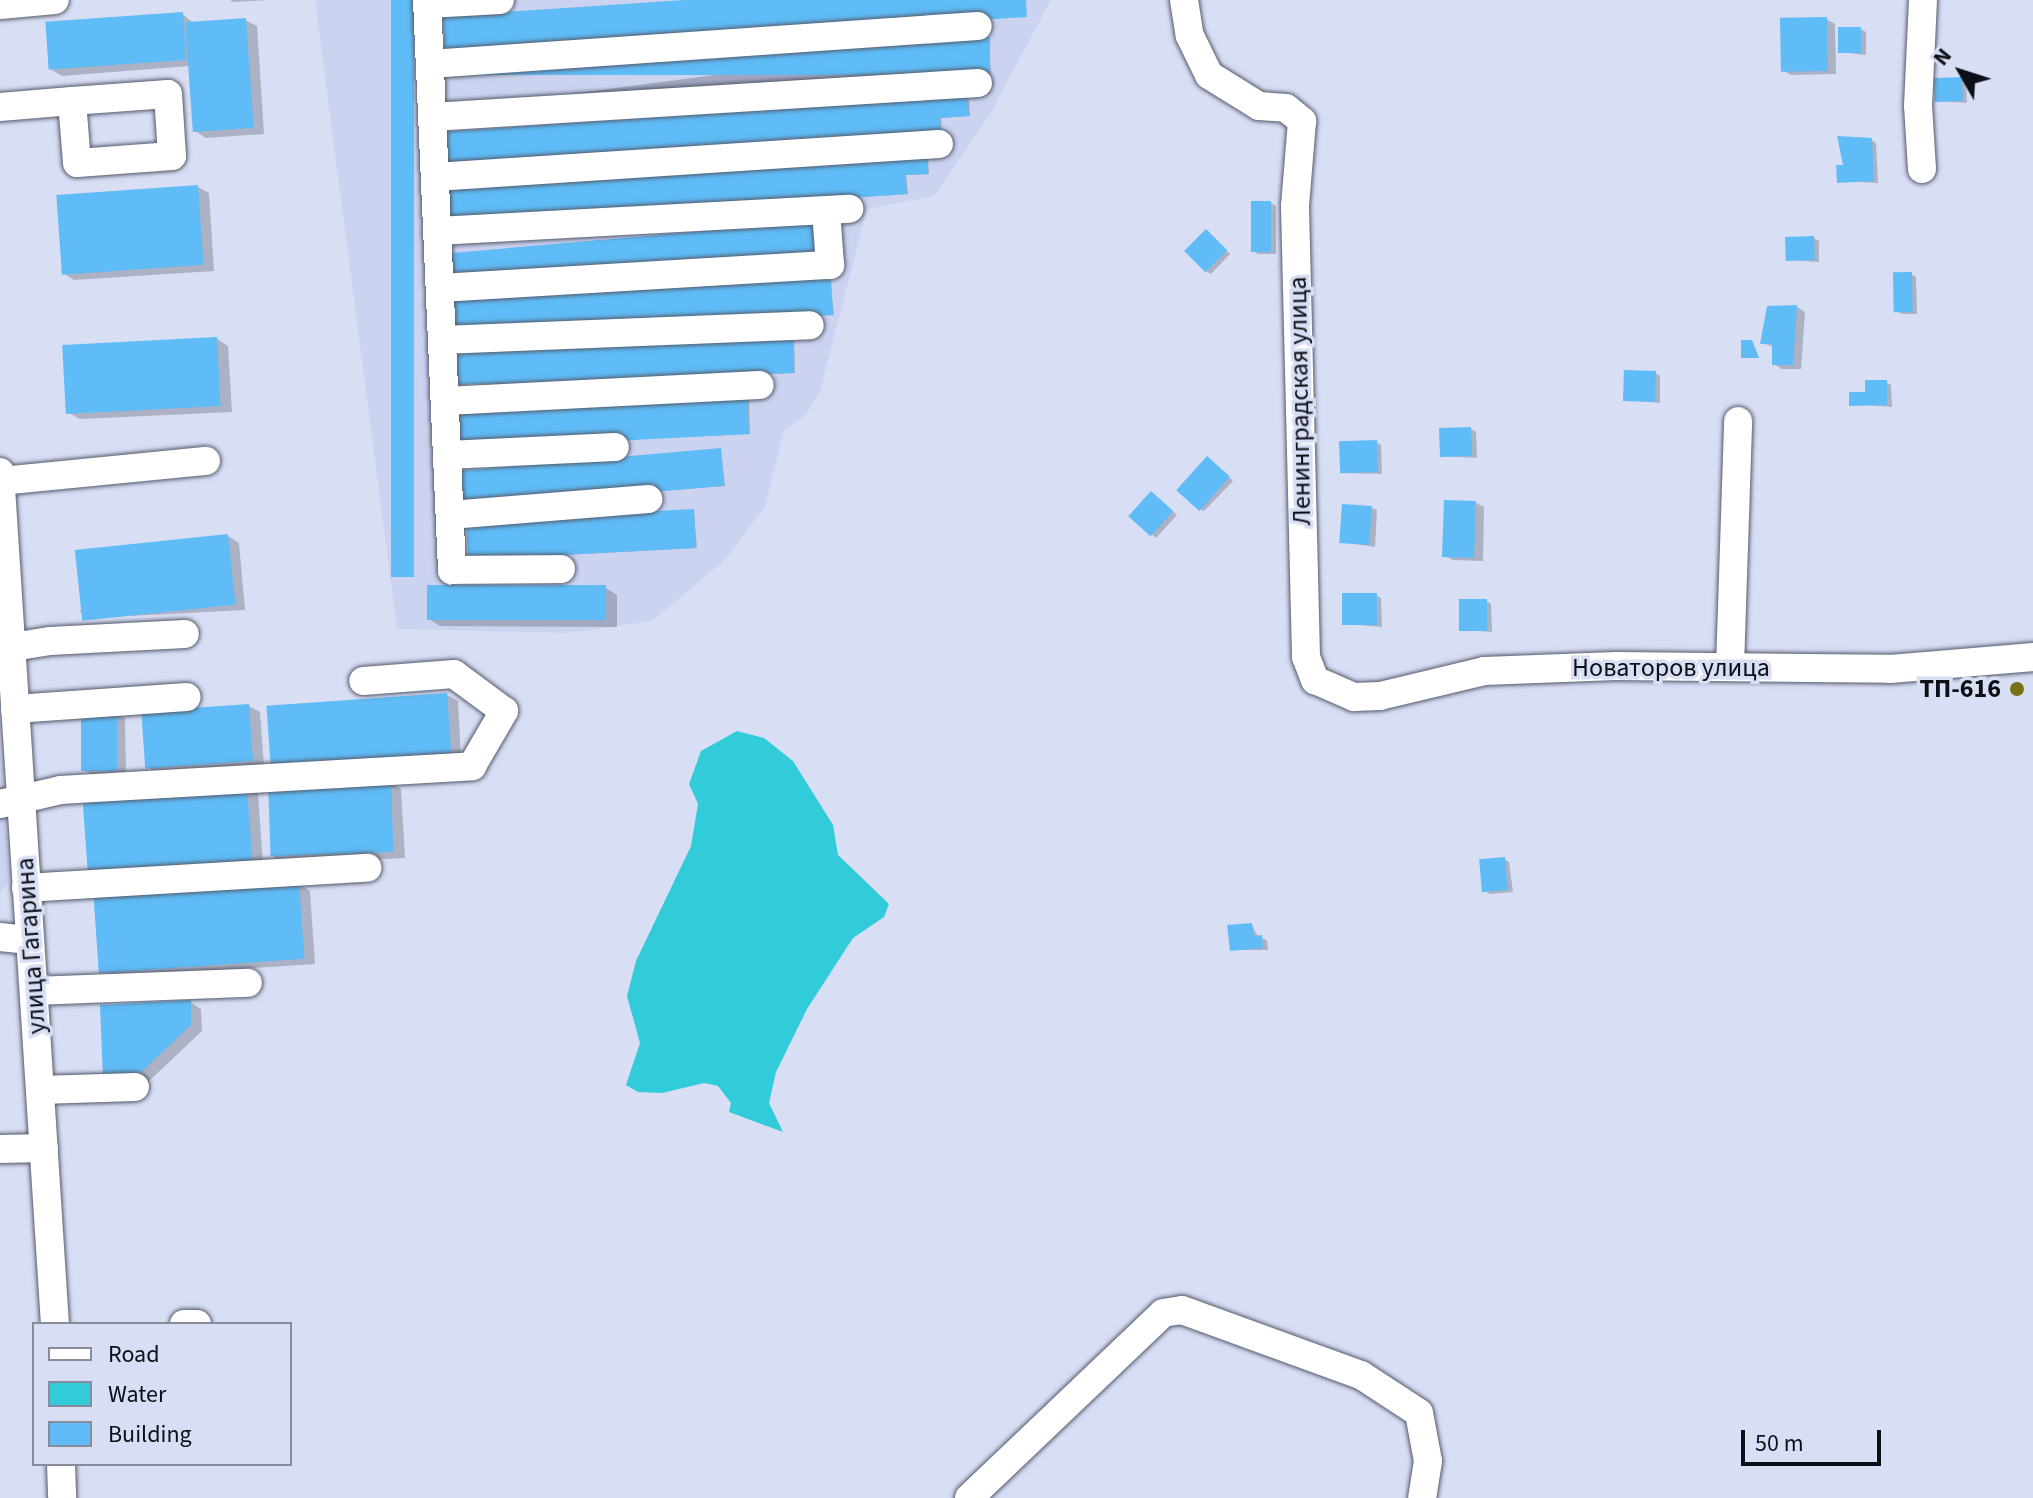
<!DOCTYPE html>
<html>
<head>
<meta charset="utf-8">
<style>
	body { margin:0 }
	#map { position:relative; width:2033px; height:1498px; overflow:hidden; background:#d8def4; font-family:"Source Sans 3",sans-serif }
	div>[style] { position:absolute }
	[style*='--x'] { left:calc(var(--x)*1px); top:calc(var(--y)*1px); width:calc(var(--w)*1px); rotate:calc(var(--a)*1deg) }
	.built>* { inset:0; background:#cbd3f0 }
	.water>* { inset:0; background:#31cbda }
	.shadow>* { inset:0; background:#0003; transform-origin:0 0 }
	.building>* { inset:0; background:#5fbcf7; transform-origin:0 0 }
	.roads { filter:drop-shadow(0 0 2px #545a6c) drop-shadow(0 0 2px #545a6c) }
	.minor>* { height:28px; margin:-14px; padding:0 14px; transform-origin:14px; border-radius:14px; background:#fff }
	.dots>* { width:22px; height:22px; translate:-50% -50%; box-sizing:border-box; border:4px solid #d8def4; border-radius:50% }
	span { translate:-50% -50%; white-space:nowrap; text-align:center; line-height:1.15; -webkit-text-stroke:7px #d8def4; paint-order:stroke }
	.street-label { font-size:26px; color:#0d0f16 }
	.poi-label { font-size:26px; color:#0d0f16; font-weight:700 }
	.right { translate:-100% -50%; text-align:right }
	.legend { position:absolute; left:32px; top:1322px; width:260px; height:144px; box-sizing:border-box; background:#d8def4; border:2px solid #878b9b; margin:0; padding:10px 14px; list-style:none; font-size:24px; color:#0d0f16 }
	.legend li { display:flex; align-items:center; gap:16px; height:40px }
	.legend b { width:40px; border:2px solid #878b9b }
	.north { position:absolute; left:1921px; top:32px; width:80px; height:80px; -webkit-text-stroke:6px #d8def4; paint-order:stroke; rotate:309deg; font-size:22px; font-weight:700; line-height:32px; text-align:center; color:#0d0f16 }
	.north::after { content:''; display:block; margin:auto; width:28px; height:36px; background:#0d0f16; clip-path:polygon(50% 0,100% 100%,50% 72%,0 100%) }
	.scale { position:absolute; left:1741px; top:1430px; width:140px; height:36px; box-sizing:border-box; border:4px solid #0d0f16; border-top:0; padding-left:10px; font-size:24px; line-height:28px; white-space:nowrap; color:#0d0f16; -webkit-text-stroke:6px #d8def4; paint-order:stroke }
</style>
</head>
<body>
<div id="map">
	<div class="built">
		<i style="clip-path:polygon(315px 0,1051px 0,989px 116px,934px 196px,867px 209px,820px 391px,806px 415px,784px 430px,765px 506px,725px 560px,652px 621px,569px 633px,397px 629px)"></i>
		<i style="clip-path:polygon(0 742px,9px 881px,0 892px)"></i>
	</div>
	<div class="water">
		<i style="clip-path:polygon(737px 731px,764px 738px,793px 761px,833px 825px,838px 855px,889px 904px,884px 917px,853px 938px,807px 1009px,776px 1072px,769px 1103px,783px 1132px,729px 1112px,731px 1103px,718px 1086px,704px 1083px,662px 1093px,638px 1092px,626px 1085px,640px 1043px,627px 996px,636px 961px,691px 846px,698px 804px,689px 784px,701px 751px)"></i>
	</div>
	<div class="shadow">
		<i style="clip-path:polygon(230px 0,270px 0,233px 2px)"></i>
		<i style="left:393px;top:0;width:21px;height:577px"></i>
		<i style="clip-path:polygon(182px 14px,194px 23px,245px 20px,257px 26px,264px 134px,206px 138px,195px 131px,190px 66px,62px 76px,50px 69px)"></i>
		<i style="clip-path:polygon(1826px 19px,1835px 24px,1836px 74px,1791px 75px,1783px 70px)"></i>
		<i style="clip-path:polygon(1861px 29px,1866px 32px,1866px 55px,1840px 52px)"></i>
		<i style="clip-path:polygon(989px 39px,991px 75px,456px 109px)"></i>
		<i style="clip-path:polygon(1961px 79px,1966px 82px,1967px 103px,1937px 101px)"></i>
		<i style="clip-path:polygon(969px 99px,970px 116px,941px 118px,942px 133px,446px 167px)"></i>
		<i style="clip-path:polygon(1871px 140px,1876px 143px,1878px 183px,1839px 181px)"></i>
		<i style="clip-path:polygon(928px 157px,929px 174px,906px 175px,908px 194px,451px 225px)"></i>
		<i style="clip-path:polygon(198px 187px,209px 193px,214px 271px,74px 280px,63px 273px)"></i>
		<i style="clip-path:polygon(1271px 203px,1276px 206px,1276px 254px,1258px 254px,1253px 251px)"></i>
		<i style="clip-path:polygon(1211px 234px,1230px 254px,1211px 274px,1206px 271px)"></i>
		<i style="clip-path:polygon(1814px 238px,1819px 241px,1819px 262px,1788px 260px)"></i>
		<i style="clip-path:polygon(1911px 274px,1916px 277px,1917px 314px,1902px 314px,1897px 311px)"></i>
		<i style="clip-path:polygon(830px 279px,834px 315px,456px 334px)"></i>
		<i style="clip-path:polygon(1797px 307px,1805px 312px,1801px 369px,1782px 369px,1774px 364px,1774px 347px,1762px 343px,1769px 308px)"></i>
		<i style="clip-path:polygon(217px 339px,228px 346px,232px 412px,80px 419px,69px 413px)"></i>
		<i style="clip-path:polygon(794px 339px,795px 373px,454px 389px)"></i>
		<i style="clip-path:polygon(1655px 373px,1660px 376px,1660px 403px,1626px 400px)"></i>
		<i style="clip-path:polygon(1886px 382px,1891px 385px,1892px 407px,1851px 404px)"></i>
		<i style="clip-path:polygon(749px 398px,750px 434px,463px 447px)"></i>
		<i style="clip-path:polygon(1471px 429px,1476px 432px,1477px 458px,1442px 456px)"></i>
		<i style="clip-path:polygon(1376px 442px,1381px 445px,1382px 474px,1342px 473px)"></i>
		<i style="clip-path:polygon(721px 450px,725px 486px,466px 506px)"></i>
		<i style="clip-path:polygon(1208px 458px,1233px 481px,1204px 511px,1199px 509px)"></i>
		<i style="clip-path:polygon(1156px 496px,1177px 515px,1156px 538px,1131px 516px)"></i>
		<i style="clip-path:polygon(1476px 503px,1484px 507px,1483px 561px,1453px 560px,1445px 556px)"></i>
		<i style="clip-path:polygon(1372px 508px,1377px 510px,1375px 547px,1342px 542px)"></i>
		<i style="clip-path:polygon(694px 512px,697px 548px,472px 560px)"></i>
		<i style="clip-path:polygon(228px 536px,239px 543px,245px 610px,91px 618px,79px 611px)"></i>
		<i style="clip-path:polygon(606px 588px,617px 595px,617px 627px,440px 626px,429px 619px)"></i>
		<i style="clip-path:polygon(1376px 595px,1381px 598px,1382px 627px,1345px 624px)"></i>
		<i style="clip-path:polygon(1486px 601px,1491px 604px,1492px 632px,1461px 630px)"></i>
		<i style="clip-path:polygon(2016px 686px,2024px 691px,2022px 695px,2013px 689px)"></i>
		<i style="clip-path:polygon(447px 695px,458px 701px,461px 758px,283px 770px)"></i>
		<i style="clip-path:polygon(249px 706px,260px 712px,264px 767px,157px 773px,146px 766px)"></i>
		<i style="clip-path:polygon(117px 714px,125px 718px,126px 774px,92px 775px,84px 770px)"></i>
		<i style="clip-path:polygon(390px 782px,401px 789px,405px 858px,284px 864px,273px 857px)"></i>
		<i style="clip-path:polygon(247px 787px,258px 793px,263px 865px,100px 876px)"></i>
		<i style="clip-path:polygon(1504px 859px,1509px 862px,1513px 892px,1490px 894px,1485px 891px)"></i>
		<i style="clip-path:polygon(299px 884px,310px 891px,315px 964px,111px 977px,100px 970px)"></i>
		<i style="clip-path:polygon(1252px 925px,1258px 937px,1267px 940px,1268px 950px,1232px 950px)"></i>
		<i style="clip-path:polygon(190px 1002px,201px 1009px,202px 1031px,147px 1083px,116px 1084px)"></i>
	</div>
	<div class="building">
		<i style="left:391px;top:0;width:22px;height:577px"></i>
		<i style="clip-path:polygon(685px 0,1026px 0,1027px 17px,445px 56px,443px 16px)"></i>
		<i style="left:183px;top:12px;width:48px;height:138px;rotate:86deg"></i>
		<i style="left:1827px;top:17px;width:54px;height:47px;rotate:89deg"></i>
		<i style="left:246px;top:18px;width:110px;height:61px;rotate:86deg"></i>
		<i style="left:1838px;top:27px;width:23px;height:26px"></i>
		<i style="left:990px;top:37px;width:38px;height:542px;rotate:90deg"></i>
		<i style="left:1962px;top:77px;width:24px;height:28px;rotate:88deg"></i>
		<i style="clip-path:polygon(967px 96px,969px 116px,940px 118px,941px 132px,444px 169px,442px 132px)"></i>
		<i style="clip-path:polygon(1837px 136px,1872px 138px,1874px 181px,1837px 183px,1836px 165px,1843px 165px)"></i>
		<i style="clip-path:polygon(927px 154px,928px 174px,905px 175px,907px 194px,447px 225px,445px 188px)"></i>
		<i style="left:198px;top:185px;width:80px;height:142px;rotate:86deg"></i>
		<i style="left:1251px;top:201px;width:20px;height:51px"></i>
		<i style="left:818px;top:221px;width:37px;height:373px;rotate:85deg"></i>
		<i style="left:1206px;top:229px;width:30px;height:31px;rotate:45deg"></i>
		<i style="left:1814px;top:236px;width:24px;height:29px;rotate:88deg"></i>
		<i style="left:1912px;top:272px;width:40px;height:19px;rotate:89deg"></i>
		<i style="left:831px;top:277px;width:38px;height:381px;rotate:87deg"></i>
		<i style="clip-path:polygon(1797px 305px,1793px 365px,1772px 365px,1772px 344px,1760px 344px,1767px 306px)"></i>
		<i style="left:793px;top:336px;width:37px;height:344px;rotate:88deg"></i>
		<i style="left:217px;top:337px;width:69px;height:155px;rotate:87deg"></i>
		<i style="clip-path:polygon(1741px 340px,1752px 340px,1759px 358px,1741px 358px)"></i>
		<i style="left:1624px;top:370px;width:32px;height:31px;rotate:2deg"></i>
		<i style="clip-path:polygon(1865px 380px,1887px 380px,1887px 405px,1849px 406px,1849px 392px,1865px 392px)"></i>
		<i style="left:747px;top:395px;width:39px;height:289px;rotate:87deg"></i>
		<i style="left:1471px;top:427px;width:29px;height:32px;rotate:88deg"></i>
		<i style="left:1377px;top:440px;width:32px;height:38px;rotate:88deg"></i>
		<i style="left:721px;top:448px;width:38px;height:263px;rotate:85deg"></i>
		<i style="left:1207px;top:456px;width:31px;height:46px;rotate:42deg"></i>
		<i style="left:1151px;top:491px;width:30px;height:34px;rotate:42deg"></i>
		<i style="left:1444px;top:500px;width:32px;height:57px;rotate:2deg"></i>
		<i style="left:1342px;top:504px;width:30px;height:39px;rotate:4deg"></i>
		<i style="left:694px;top:509px;width:39px;height:228px;rotate:87deg"></i>
		<i style="left:228px;top:534px;width:71px;height:154px;rotate:84deg"></i>
		<i style="left:427px;top:585px;width:179px;height:35px"></i>
		<i style="left:1377px;top:593px;width:32px;height:35px;rotate:90deg"></i>
		<i style="left:1459px;top:599px;width:28px;height:32px"></i>
		<i style="left:447px;top:693px;width:60px;height:181px;rotate:86deg"></i>
		<i style="left:249px;top:704px;width:57px;height:108px;rotate:86deg"></i>
		<i style="left:81px;top:712px;width:36px;height:59px"></i>
		<i style="left:391px;top:780px;width:72px;height:123px;rotate:88deg"></i>
		<i style="left:247px;top:785px;width:75px;height:165px;rotate:86deg"></i>
		<i style="left:1505px;top:857px;width:33px;height:26px;rotate:85deg"></i>
		<i style="left:299px;top:882px;width:77px;height:206px;rotate:86deg"></i>
		<i style="clip-path:polygon(1252px 923px,1254px 936px,1262px 935px,1263px 948px,1230px 951px,1227px 925px)"></i>
		<i style="clip-path:polygon(191px 1000px,191px 1025px,135px 1078px,103px 1079px,100px 1005px)"></i>
	</div>
	<div class="roads">
		<div class="minor">
			<i style="--x:427;--y:0;--w:571;--a:87.49"></i>
			<i style="--x:452;--y:570;--w:109;--a:-0.5"></i>
			<i style="--x:1184;--y:0;--w:36;--a:81"></i>
			<i style="--x:1190;--y:36;--w:43;--a:64"></i>
			<i style="--x:1209;--y:75;--w:59;--a:31.8"></i>
			<i style="--x:1259;--y:106;--w:27;--a:4"></i>
			<i style="--x:1286;--y:108;--w:21;--a:39"></i>
			<i style="--x:1302;--y:121;--w:85;--a:94.7"></i>
			<i style="--x:1295;--y:206;--w:451;--a:88.6"></i>
			<i style="--x:1306;--y:657;--w:25;--a:69"></i>
			<i style="--x:1315;--y:680;--w:43;--a:23.6"></i>
			<i style="--x:1354;--y:697;--w:26;--a:-2"></i>
			<i style="--x:1380;--y:696;--w:107;--a:-13.5"></i>
			<i style="--x:1484;--y:671;--w:132;--a:-2.2"></i>
			<i style="--x:1616;--y:666;--w:274;--a:0.6"></i>
			<i style="--x:1890;--y:669;--w:144;--a:-4.8"></i>
			<i style="--x:428;--y:4;--w:72;--a:-3.2"></i>
			<i style="--x:0;--y:5;--w:55;--a:-5.2"></i>
			<i style="--x:430;--y:64;--w:549;--a:-3.97"></i>
			<i style="--x:0;--y:107;--w:72;--a:-4.8"></i>
			<i style="--x:72;--y:101;--w:96;--a:-4.2"></i>
			<i style="--x:168;--y:94;--w:62;--a:86.3"></i>
			<i style="--x:172;--y:156;--w:95;--a:175.8"></i>
			<i style="--x:77;--y:163;--w:62;--a:-94.6"></i>
			<i style="--x:432;--y:117;--w:547;--a:-3.56"></i>
			<i style="--x:1922;--y:169;--w:63;--a:-93.6"></i>
			<i style="--x:1918;--y:106;--w:106;--a:-87.3"></i>
			<i style="--x:435;--y:177;--w:505;--a:-3.75"></i>
			<i style="--x:437;--y:231;--w:413;--a:-3.1"></i>
			<i style="--x:440;--y:288;--w:391;--a:-3.4"></i>
			<i style="--x:830;--y:265;--w:54;--a:-94.2"></i>
			<i style="--x:442;--y:340;--w:368;--a:-2.3"></i>
			<i style="--x:445;--y:401;--w:315;--a:-2.9"></i>
			<i style="--x:447;--y:455;--w:168;--a:-2.7"></i>
			<i style="--x:0;--y:472;--w:854;--a:86.31"></i>
			<i style="--x:1;--y:481;--w:206;--a:-5.6"></i>
			<i style="--x:450;--y:515;--w:199;--a:-4.6"></i>
			<i style="--x:0;--y:649;--w:51;--a:-9.1"></i>
			<i style="--x:50;--y:641;--w:135;--a:-3"></i>
			<i style="--x:1730;--y:667;--w:246;--a:-88.1"></i>
			<i style="--x:15;--y:709;--w:172;--a:-4"></i>
			<i style="--x:0;--y:804;--w:63;--a:-12.9"></i>
			<i style="--x:61;--y:790;--w:412;--a:-3.3"></i>
			<i style="--x:472;--y:766;--w:64;--a:-59.8"></i>
			<i style="--x:504;--y:711;--w:62;--a:-143.5"></i>
			<i style="--x:454;--y:674;--w:91;--a:175.6"></i>
			<i style="--x:26;--y:888;--w:342;--a:-3.4"></i>
			<i style="--x:0;--y:937;--w:30;--a:6"></i>
			<i style="--x:35;--y:991;--w:213;--a:-2.2"></i>
			<i style="--x:40;--y:1090;--w:95;--a:-1.8"></i>
			<i style="--x:0;--y:1149;--w:44;--a:-1.3"></i>
			<i style="--x:184;--y:1324;--w:13;--a:0"></i>
			<i style="--x:61;--y:1464;--w:34;--a:88"></i>
			<i style="--x:969;--y:1498;--w:268;--a:-43.6"></i>
			<i style="--x:1163;--y:1313;--w:19;--a:-9"></i>
			<i style="--x:1182;--y:1310;--w:190;--a:20"></i>
			<i style="--x:1361;--y:1375;--w:69;--a:33.2"></i>
			<i style="--x:1419;--y:1413;--w:49;--a:79.4"></i>
			<i style="--x:1428;--y:1461;--w:37;--a:99"></i>
		</div>
	</div>
	<div class="dots">
		<i style="left:2017px;top:689px;background:#797215"></i>
	</div>
	<div class="street-label">
		<span style="left:1300px;top:401px;rotate:-91deg">Ленинградская улица</span>
		<span style="left:1671px;top:668px">Новаторов улица</span>
		<span style="left:31px;top:946px;rotate:-94deg">улица Гагарина</span>
	</div>
	<div class="poi-label">
		<span class="right" style="left:2001px;top:689px">ТП-616</span>
	</div>
	<ul class="legend">
	<li><b style="height:10px;background:#fff"></b>Road</li>
	<li><b style="height:22px;background:#31cbda"></b>Water</li>
	<li><b style="height:22px;background:#5fbcf7"></b>Building</li>
	</ul>
	<div class="north">N</div>
	<div class="scale">50 m</div>
</div>
</body>
</html>
